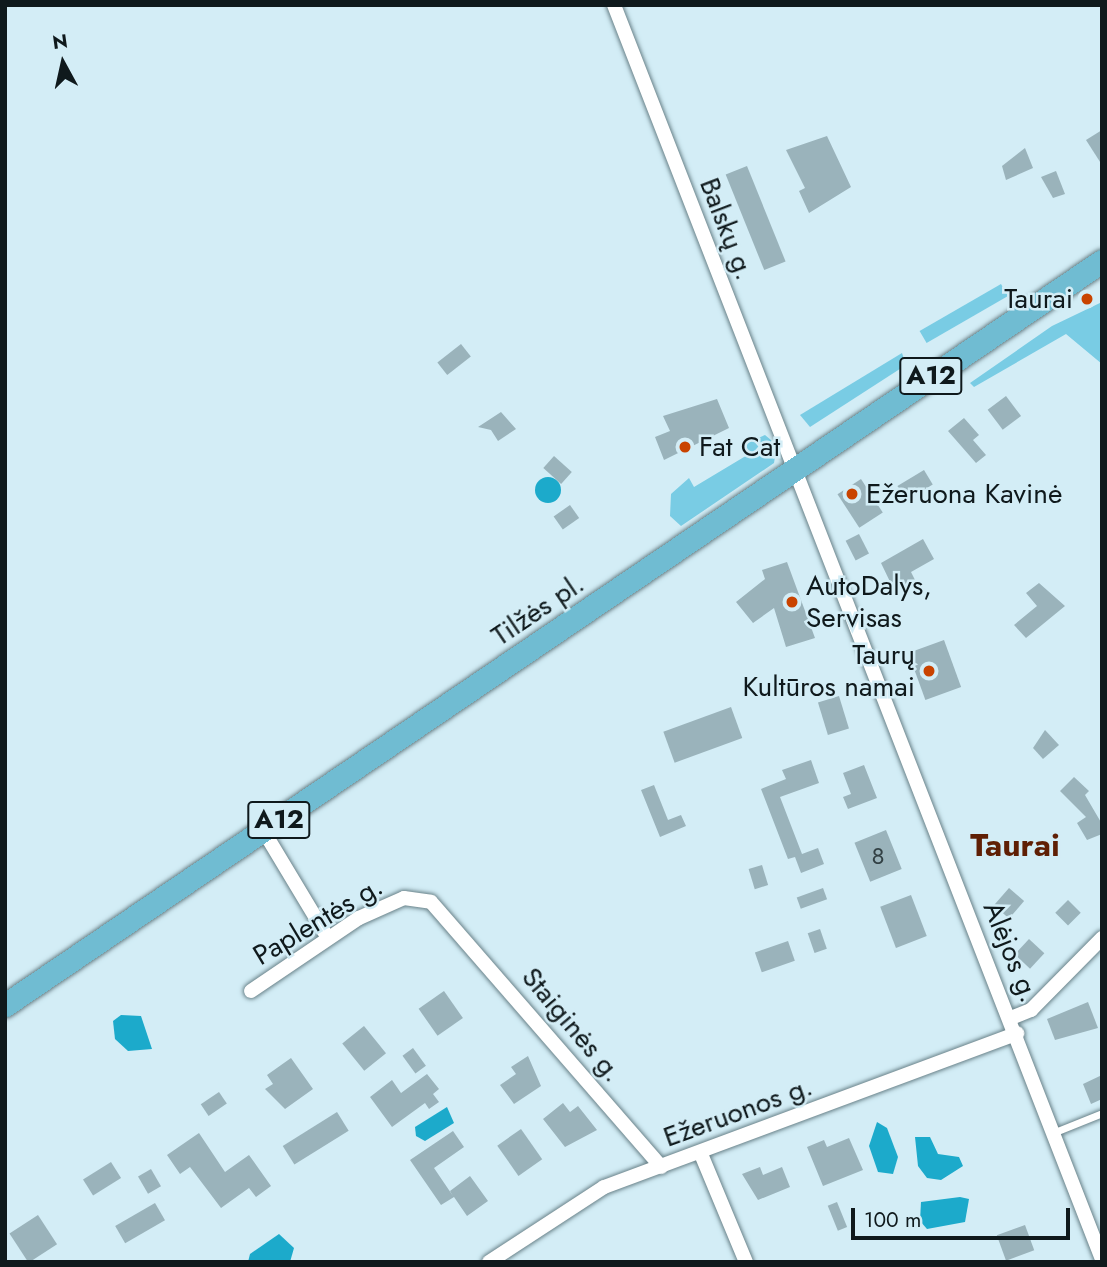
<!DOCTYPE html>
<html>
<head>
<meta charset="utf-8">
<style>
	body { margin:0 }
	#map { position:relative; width:1107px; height:1267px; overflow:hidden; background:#d3edf6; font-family:Jost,sans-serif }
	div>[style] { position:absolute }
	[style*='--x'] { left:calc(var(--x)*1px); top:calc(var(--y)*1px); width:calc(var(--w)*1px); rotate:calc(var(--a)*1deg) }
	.green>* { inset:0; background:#79cce4; transform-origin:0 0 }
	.water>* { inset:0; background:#1caacb }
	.round { border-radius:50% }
	.building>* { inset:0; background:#9ab3bb; transform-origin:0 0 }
	.roads { filter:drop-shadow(0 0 2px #698289) drop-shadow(0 0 2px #698289) }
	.service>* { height:7px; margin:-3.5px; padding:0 3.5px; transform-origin:3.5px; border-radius:3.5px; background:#fff }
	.minor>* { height:14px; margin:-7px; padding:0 7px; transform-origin:7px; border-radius:7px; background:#fff }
	.trunk>* { height:23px; margin:-11.5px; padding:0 11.5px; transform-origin:11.5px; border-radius:11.5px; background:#70bcd2 }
	.dots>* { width:19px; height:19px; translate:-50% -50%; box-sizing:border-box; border:4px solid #d3edf6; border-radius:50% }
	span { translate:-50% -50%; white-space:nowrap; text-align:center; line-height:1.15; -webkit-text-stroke:5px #d3edf6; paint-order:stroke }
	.number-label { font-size:24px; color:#324044 }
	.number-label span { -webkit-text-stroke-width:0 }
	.shield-label span { padding:2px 5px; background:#d3edf6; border:2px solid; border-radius:5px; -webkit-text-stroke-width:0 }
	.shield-label { font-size:26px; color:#0f191c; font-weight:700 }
	.street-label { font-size:28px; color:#0f191c }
	.poi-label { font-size:28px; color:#0f191c }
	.right { translate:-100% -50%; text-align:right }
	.left { translate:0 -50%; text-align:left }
	.quarter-label { font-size:32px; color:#5f1f05; font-weight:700 }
	.frame { position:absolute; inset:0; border:7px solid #0f191c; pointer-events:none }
	.north { position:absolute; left:28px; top:28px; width:70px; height:70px; -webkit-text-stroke:5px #d3edf6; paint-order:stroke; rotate:352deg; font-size:19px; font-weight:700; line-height:28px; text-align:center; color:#0f191c }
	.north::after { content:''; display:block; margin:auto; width:24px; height:32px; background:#0f191c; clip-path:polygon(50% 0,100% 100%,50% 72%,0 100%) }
	.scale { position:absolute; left:851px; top:1208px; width:219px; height:32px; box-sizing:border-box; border:4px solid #0f191c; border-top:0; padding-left:9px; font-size:21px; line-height:24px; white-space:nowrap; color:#0f191c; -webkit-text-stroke:5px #d3edf6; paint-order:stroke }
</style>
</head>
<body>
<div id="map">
	<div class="green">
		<i style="left:1001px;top:284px;width:14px;height:94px;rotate:60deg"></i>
		<i style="clip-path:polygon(1102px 302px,1102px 364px,1066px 334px,974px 387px,970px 383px,1052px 326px)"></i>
		<i style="clip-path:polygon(902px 353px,906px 365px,810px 427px,800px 415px)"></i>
		<i style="clip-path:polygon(765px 435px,777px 445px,774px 463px,681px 526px,670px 516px,671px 494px,689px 478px,694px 487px,749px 454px,744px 444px)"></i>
	</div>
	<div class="water">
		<i class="round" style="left:535px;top:477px;width:26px;height:26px"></i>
		<i style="clip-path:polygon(121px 1015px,141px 1016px,152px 1049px,128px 1051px,115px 1039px,113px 1021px)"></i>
		<i style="clip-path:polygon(447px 1107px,454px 1123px,425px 1141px,416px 1136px,415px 1127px)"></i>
		<i style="clip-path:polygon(877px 1122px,887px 1128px,898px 1157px,893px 1174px,878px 1172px,869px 1146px)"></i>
		<i style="clip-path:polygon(915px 1137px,930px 1137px,938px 1154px,959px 1157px,963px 1166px,941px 1180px,927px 1178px,918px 1166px)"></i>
		<i style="clip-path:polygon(960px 1197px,969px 1199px,965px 1222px,927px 1229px,920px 1221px,921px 1202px)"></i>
		<i style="clip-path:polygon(279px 1234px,294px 1248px,290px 1262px,248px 1262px,250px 1254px)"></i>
	</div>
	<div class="building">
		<i style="clip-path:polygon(1102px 130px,1102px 165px,1086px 140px)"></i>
		<i style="clip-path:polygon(827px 136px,851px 187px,809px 213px,799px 191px,805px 188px,786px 150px)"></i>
		<i style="clip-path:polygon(1025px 148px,1033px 168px,1006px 180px,1002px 166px)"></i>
		<i style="left:747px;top:166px;width:103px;height:23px;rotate:68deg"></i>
		<i style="clip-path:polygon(1056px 171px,1065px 194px,1053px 198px,1041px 177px)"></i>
		<i style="left:461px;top:344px;width:16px;height:30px;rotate:52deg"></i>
		<i style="left:1006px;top:396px;width:25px;height:23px;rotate:53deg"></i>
		<i style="clip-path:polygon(717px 399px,729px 428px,664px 460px,655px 437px,670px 431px,663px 416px)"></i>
		<i style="clip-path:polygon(501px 412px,516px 429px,498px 441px,491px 430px,478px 427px)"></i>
		<i style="clip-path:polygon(964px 418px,979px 435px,973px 440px,986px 455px,976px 463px,948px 431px)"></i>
		<i style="left:554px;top:456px;width:24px;height:16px;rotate:42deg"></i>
		<i style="left:924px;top:470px;width:17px;height:31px;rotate:59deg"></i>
		<i style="left:861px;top:479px;width:40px;height:28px;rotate:57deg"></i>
		<i style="left:570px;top:505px;width:16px;height:20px;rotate:55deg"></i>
		<i style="left:859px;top:534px;width:22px;height:15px;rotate:63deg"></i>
		<i style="clip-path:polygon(923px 539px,934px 559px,911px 572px,915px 580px,894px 590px,881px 563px)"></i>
		<i style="clip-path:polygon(787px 562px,815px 638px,786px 647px,774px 608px,753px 623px,736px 602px,765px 579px,762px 570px)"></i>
		<i style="clip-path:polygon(1039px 583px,1065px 606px,1026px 638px,1014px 625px,1037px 606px,1026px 593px)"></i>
		<i style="left:944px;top:640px;width:50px;height:38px;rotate:70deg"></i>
		<i style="left:839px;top:696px;width:34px;height:22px;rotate:73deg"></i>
		<i style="left:731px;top:707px;width:33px;height:72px;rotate:70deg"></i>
		<i style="clip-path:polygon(1045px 730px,1059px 745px,1043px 759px,1033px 748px)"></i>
		<i style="clip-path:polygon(811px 760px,819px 783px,780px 797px,802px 854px,818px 848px,824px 864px,801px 873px,795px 857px,788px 859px,761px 789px,786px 779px,782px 770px)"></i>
		<i style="clip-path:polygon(864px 765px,877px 798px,848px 809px,843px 797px,851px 794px,843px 773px)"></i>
		<i style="clip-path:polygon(1074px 777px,1089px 791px,1085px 795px,1102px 824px,1102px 834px,1087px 840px,1077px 823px,1086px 817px,1060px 791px)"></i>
		<i style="clip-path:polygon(654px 785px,668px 820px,681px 815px,686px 826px,660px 837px,641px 790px)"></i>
		<i style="left:886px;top:830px;width:42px;height:34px;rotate:68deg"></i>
		<i style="left:762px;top:865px;width:21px;height:14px;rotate:73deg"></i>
		<i style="left:823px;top:888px;width:12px;height:28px;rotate:70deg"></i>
		<i style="left:1009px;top:888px;width:20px;height:23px;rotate:41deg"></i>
		<i style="left:911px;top:895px;width:44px;height:33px;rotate:69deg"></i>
		<i style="left:1068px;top:900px;width:18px;height:18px;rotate:45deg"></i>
		<i style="left:820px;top:929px;width:21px;height:13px;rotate:71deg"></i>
		<i style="left:1029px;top:939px;width:21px;height:21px;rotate:43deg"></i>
		<i style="left:788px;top:941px;width:21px;height:35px;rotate:71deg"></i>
		<i style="left:444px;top:991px;width:33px;height:31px;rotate:55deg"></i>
		<i style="clip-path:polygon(1088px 1002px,1098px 1028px,1055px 1040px,1047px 1019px)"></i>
		<i style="left:364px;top:1026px;width:35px;height:28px;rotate:51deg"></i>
		<i style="left:413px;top:1048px;width:22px;height:13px;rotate:54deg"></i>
		<i style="clip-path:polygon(528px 1056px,541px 1086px,514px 1104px,500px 1085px,516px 1074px,511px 1067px)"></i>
		<i style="clip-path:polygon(291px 1058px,313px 1089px,285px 1109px,265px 1089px,273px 1084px,267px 1075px)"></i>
		<i style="clip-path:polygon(427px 1074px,439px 1089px,433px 1094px,439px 1102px,429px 1109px,425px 1103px,392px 1127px,370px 1097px,392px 1080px,401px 1093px)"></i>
		<i style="clip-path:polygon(1102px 1075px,1102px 1099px,1091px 1104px,1083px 1084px)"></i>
		<i style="left:219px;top:1092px;width:14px;height:22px;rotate:56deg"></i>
		<i style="clip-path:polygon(563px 1103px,570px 1112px,578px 1106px,597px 1130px,565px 1147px,543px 1119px)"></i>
		<i style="left:337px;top:1112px;width:22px;height:64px;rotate:58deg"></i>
		<i style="left:521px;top:1129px;width:37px;height:29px;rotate:55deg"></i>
		<i style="clip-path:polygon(453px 1131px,464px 1147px,434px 1168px,453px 1196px,450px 1191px,470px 1176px,488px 1201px,467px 1216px,454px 1197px,441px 1205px,410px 1160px)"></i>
		<i style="clip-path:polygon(199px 1133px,225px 1172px,249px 1155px,271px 1186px,256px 1197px,249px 1188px,221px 1208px,190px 1167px,180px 1174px,167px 1155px)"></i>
		<i style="clip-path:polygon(849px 1138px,863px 1170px,823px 1186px,807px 1147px,824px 1140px,827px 1147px)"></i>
		<i style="left:111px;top:1162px;width:19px;height:33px;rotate:58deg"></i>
		<i style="clip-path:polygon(760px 1167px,763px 1175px,782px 1167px,790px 1187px,758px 1200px,742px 1174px)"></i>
		<i style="left:151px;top:1169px;width:20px;height:15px;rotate:60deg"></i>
		<i style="left:837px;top:1202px;width:27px;height:10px;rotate:68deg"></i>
		<i style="left:155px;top:1203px;width:20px;height:46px;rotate:60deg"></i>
		<i style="left:38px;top:1215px;width:35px;height:34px;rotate:57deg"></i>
		<i style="left:1025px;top:1225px;width:27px;height:30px;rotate:70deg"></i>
	</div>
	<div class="roads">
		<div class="service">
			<i style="--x:1055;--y:1132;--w:51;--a:-22"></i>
		</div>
		<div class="minor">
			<i style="--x:614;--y:5;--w:1346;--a:68.74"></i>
			<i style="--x:263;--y:830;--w:126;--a:59"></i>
			<i style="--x:251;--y:991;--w:130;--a:-34.1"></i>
			<i style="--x:359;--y:918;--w:49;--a:-24"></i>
			<i style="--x:404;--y:898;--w:27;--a:8"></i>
			<i style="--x:431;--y:902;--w:351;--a:49"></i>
			<i style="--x:1011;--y:1018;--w:22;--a:-22"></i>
			<i style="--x:1031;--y:1010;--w:101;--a:-45.4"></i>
			<i style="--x:701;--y:1154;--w:117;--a:67.4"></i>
			<i style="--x:489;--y:1262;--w:137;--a:-33.1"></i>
			<i style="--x:604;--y:1187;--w:441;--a:-20.4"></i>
		</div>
		<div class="trunk">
			<i style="--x:5;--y:1005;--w:1325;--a:-34.15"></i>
		</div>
	</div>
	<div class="dots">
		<i style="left:1087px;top:299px;background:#c94300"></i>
		<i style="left:685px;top:447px;background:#c94300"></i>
		<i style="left:852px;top:494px;background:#c94300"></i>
		<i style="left:792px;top:602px;background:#c94300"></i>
		<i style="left:929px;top:671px;background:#c94300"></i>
	</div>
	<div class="number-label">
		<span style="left:878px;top:856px">8</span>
	</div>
	<div class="shield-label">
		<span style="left:931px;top:376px">A12</span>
		<span style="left:279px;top:820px">A12</span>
	</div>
	<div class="street-label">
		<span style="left:727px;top:229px;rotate:69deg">Balskų g.</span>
		<span style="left:538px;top:610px;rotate:-34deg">Tilžės pl.</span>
		<span style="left:318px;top:921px;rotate:-31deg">Paplentės g.</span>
		<span style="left:1011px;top:952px;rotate:68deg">Alėjos g.</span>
		<span style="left:572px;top:1025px;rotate:50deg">Staiginės g.</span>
		<span style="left:738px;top:1112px;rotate:-20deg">Ežeruonos g.</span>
	</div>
	<div class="poi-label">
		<span class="right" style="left:1073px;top:299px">Taurai</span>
		<span class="left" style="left:699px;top:447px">Fat Cat</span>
		<span class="left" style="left:866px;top:494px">Ežeruona Kavinė</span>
		<span class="left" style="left:806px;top:602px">AutoDalys,<br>Servisas</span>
		<span class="right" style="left:915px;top:671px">Taurų<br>Kultūros namai</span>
	</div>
	<div class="quarter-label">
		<span style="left:1015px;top:845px">Taurai</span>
	</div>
	<div class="frame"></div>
	<div class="north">N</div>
	<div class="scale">100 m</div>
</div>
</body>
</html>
